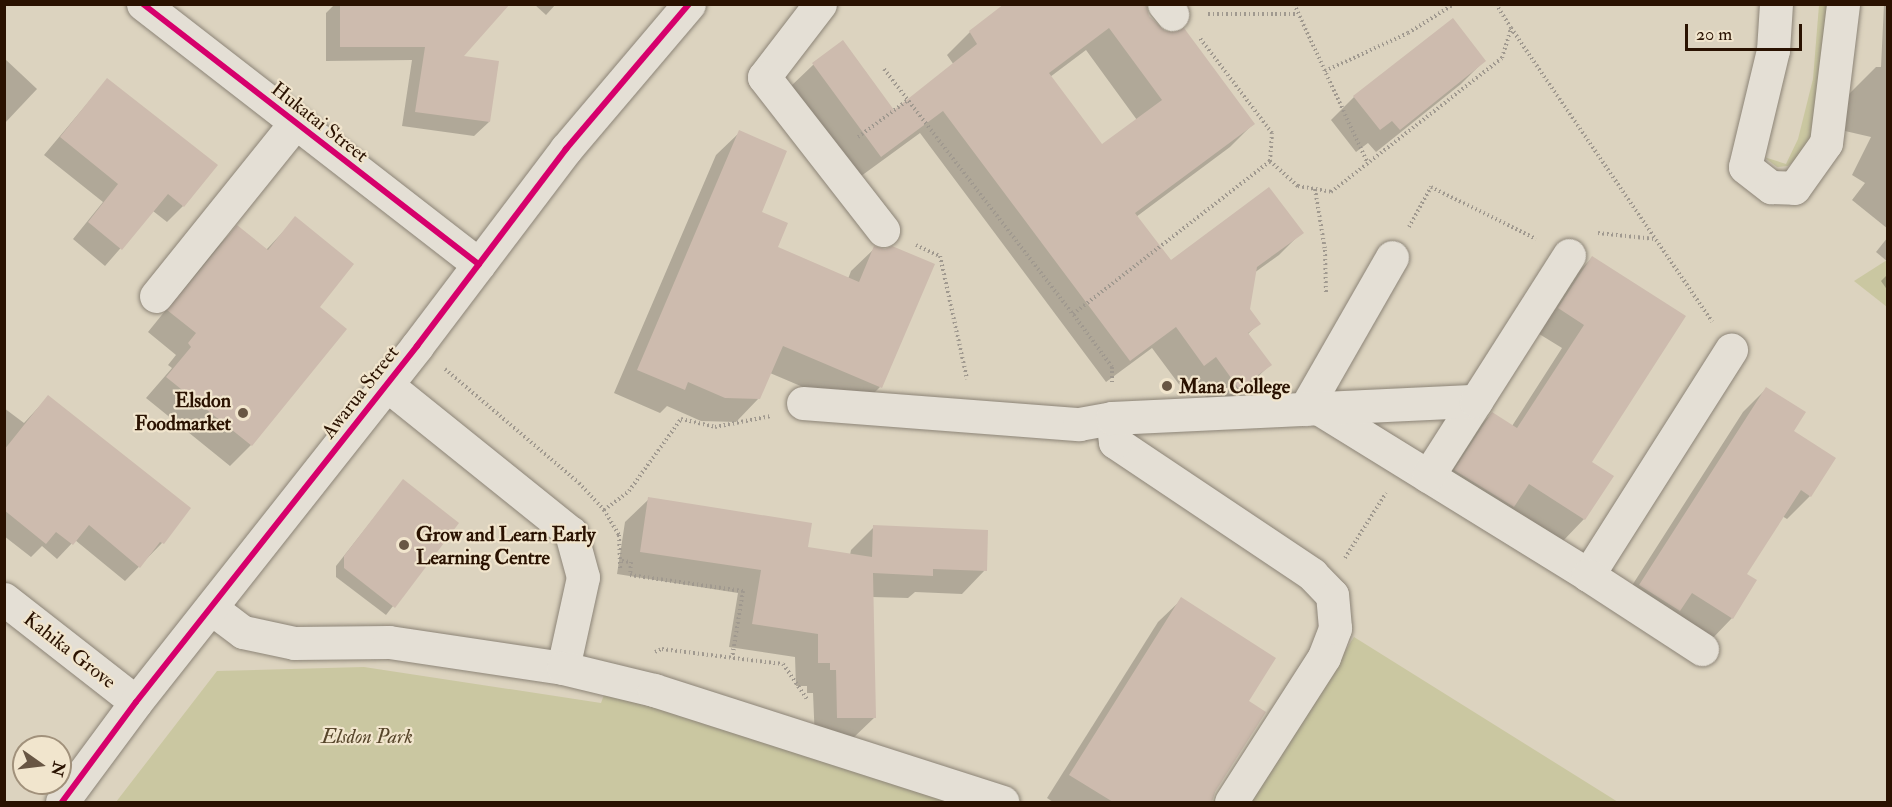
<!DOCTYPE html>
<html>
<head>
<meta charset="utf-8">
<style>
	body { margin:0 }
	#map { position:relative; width:1892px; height:807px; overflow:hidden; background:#dcd3bf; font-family:"IM FELL Double Pica",serif }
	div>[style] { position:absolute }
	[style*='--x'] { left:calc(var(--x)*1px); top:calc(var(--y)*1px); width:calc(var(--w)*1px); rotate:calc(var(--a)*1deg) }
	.green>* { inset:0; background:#cac7a1 }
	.shadow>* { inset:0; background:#0003 }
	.building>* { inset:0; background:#cdbbae }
	.path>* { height:4px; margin-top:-2px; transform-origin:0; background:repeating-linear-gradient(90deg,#a0998f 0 1.5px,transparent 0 4.5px) }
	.roads { filter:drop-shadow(0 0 2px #8c8477) drop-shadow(0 0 2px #8c8477) }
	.minor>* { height:33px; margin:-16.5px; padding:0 16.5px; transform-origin:16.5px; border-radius:16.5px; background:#e4dfd5 }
	.cycleway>* { height:6px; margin:-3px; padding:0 3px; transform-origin:3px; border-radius:3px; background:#d6006c }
	.dots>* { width:16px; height:16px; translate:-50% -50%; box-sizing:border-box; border:3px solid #f1e5cd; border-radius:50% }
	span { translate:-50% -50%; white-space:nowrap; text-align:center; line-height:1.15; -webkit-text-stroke:4.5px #f1e5cd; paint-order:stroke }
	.street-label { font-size:20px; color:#2a1201 }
	.poi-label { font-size:20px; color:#2a1201; font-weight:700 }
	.left { translate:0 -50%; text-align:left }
	.right { translate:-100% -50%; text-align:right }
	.park-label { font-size:20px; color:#56452a; font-style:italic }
	.frame { position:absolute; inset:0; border:6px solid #2a1201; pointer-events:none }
	.north { position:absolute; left:12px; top:735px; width:60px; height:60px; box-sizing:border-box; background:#f1e5cd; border:2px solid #a1917b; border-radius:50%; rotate:104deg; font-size:16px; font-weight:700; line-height:24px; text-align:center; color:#2a1201 }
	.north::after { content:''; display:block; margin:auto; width:21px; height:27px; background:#685644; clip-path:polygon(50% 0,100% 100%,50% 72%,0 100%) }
	.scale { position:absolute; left:1685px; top:24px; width:117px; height:27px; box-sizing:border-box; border:3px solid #2a1201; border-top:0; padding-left:8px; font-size:18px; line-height:21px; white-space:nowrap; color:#2a1201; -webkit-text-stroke:4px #f1e5cd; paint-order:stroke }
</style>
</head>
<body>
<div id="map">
	<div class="green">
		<i style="clip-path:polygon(1819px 5px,1831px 5px,1818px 111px,1807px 150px,1788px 166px,1777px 167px,1764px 157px,1786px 164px,1798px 139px,1813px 79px)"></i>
		<i style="clip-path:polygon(1887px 260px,1887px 307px,1854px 281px)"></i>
		<i style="clip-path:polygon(1354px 637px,1618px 802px,1251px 802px)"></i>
		<i style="clip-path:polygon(364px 667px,601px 703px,605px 692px,952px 802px,116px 802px,217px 671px)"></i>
	</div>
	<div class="shadow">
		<i style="clip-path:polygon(335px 4px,508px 4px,461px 57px,489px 122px,474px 136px,402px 126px,412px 60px,326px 61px,326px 13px)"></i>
		<i style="clip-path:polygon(534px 4px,556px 4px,546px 15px)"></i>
		<i style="clip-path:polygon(evenodd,1007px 4px,1148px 16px,1253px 124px,1230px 147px,1136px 217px,1171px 262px,1302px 232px,1279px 255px,1254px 273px,1249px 310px,1259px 323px,1247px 335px,1270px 365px,1247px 387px,1216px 410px,1192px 379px,1181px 387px,1152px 348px,1106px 382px,920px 133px,857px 179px,790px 87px,813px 65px,843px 42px,894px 112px,954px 65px,947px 55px,970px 32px,1007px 4px,1086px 50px,1137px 120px,1101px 146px,1050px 77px,1086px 50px)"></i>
		<i style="clip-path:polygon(1884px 4px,1888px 4px,1888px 229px,1852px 200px,1865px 183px,1852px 175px,1871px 137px,1845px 131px,1847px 96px,1876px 67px,1881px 67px)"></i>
		<i style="clip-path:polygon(4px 58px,37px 89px,4px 124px)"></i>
		<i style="clip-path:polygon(1484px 61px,1461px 84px,1376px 152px,1368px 143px,1356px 152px,1331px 120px,1354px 97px)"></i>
		<i style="clip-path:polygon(107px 80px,183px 206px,167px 222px,153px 211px,105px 266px,73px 239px,103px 202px,44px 155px)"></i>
		<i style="clip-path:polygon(740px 132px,760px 213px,776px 248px,848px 279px,851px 271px,875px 248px,880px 387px,857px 410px,770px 373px,759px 398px,736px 422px,701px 421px,667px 406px,660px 413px,614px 393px,716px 155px)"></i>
		<i style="clip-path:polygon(296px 218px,318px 307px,345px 329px,251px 445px,230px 466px,146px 398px,172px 368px,168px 365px,176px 355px,148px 332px,216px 248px,237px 227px,266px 250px)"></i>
		<i style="clip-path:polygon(1888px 237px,1888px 262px,1876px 252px)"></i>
		<i style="clip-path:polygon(1593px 257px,1590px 462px,1612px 476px,1584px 519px,1561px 543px,1432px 493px,1469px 437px,1492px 413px,1512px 426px,1562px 348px,1536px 332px,1569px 281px)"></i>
		<i style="clip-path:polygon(1888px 274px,1888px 291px,1881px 281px)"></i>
		<i style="clip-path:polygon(1766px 389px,1810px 496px,1787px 519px,1782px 516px,1745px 574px,1755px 581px,1732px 618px,1709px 642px,1617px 609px,1743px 412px)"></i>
		<i style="clip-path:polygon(48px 397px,189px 508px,162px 543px,125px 581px,75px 540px,57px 559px,42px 546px,31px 557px,4px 536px,4px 408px,24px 423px)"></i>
		<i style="clip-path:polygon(403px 481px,457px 524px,386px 615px,336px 577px,336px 566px)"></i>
		<i style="clip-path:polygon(649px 499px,807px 548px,850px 555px,851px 550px,874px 527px,985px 570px,962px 594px,915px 592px,908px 598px,872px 597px,875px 717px,851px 740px,815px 741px,813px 693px,807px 693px,807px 686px,796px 686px,795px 657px,729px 647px,738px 593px,617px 574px,625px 522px)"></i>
		<i style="clip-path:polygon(1182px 599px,1247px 702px,1211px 802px,1053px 802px,1047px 798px,1158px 622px)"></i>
	</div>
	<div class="building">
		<i style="clip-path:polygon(340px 4px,510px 4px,464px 56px,499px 61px,490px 122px,415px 112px,425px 47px,340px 47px)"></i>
		<i style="clip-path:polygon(evenodd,1004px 4px,1146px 4px,1149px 16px,1165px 31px,1175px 32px,1184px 28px,1255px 124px,1135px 213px,1171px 260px,1269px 187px,1304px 233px,1257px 267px,1250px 309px,1261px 324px,1248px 333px,1272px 365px,1239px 389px,1216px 357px,1204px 366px,1176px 327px,1130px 361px,943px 111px,881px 157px,812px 63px,843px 40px,894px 110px,977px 44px,969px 31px,1004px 4px,1109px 28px,1162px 100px,1102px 144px,1049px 73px,1109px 28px)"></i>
		<i style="clip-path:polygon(1453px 18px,1486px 61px,1400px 130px,1392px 121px,1380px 130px,1353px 96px)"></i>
		<i style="clip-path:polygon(107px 78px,218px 165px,184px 207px,168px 194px,122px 250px,88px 222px,118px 184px,60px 137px)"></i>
		<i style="clip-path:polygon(739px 130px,787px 151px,762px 212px,788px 223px,778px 247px,859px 282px,874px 246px,885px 249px,892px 246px,935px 264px,882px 388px,783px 346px,760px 399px,725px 398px,688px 382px,685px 390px,637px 370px)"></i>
		<i style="clip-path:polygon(295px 216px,354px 264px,320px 307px,347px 329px,252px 446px,166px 377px,191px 347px,188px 343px,196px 333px,167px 310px,237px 225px,268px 250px)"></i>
		<i style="clip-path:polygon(1592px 256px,1686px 316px,1592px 462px,1614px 476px,1585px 520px,1529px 484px,1514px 507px,1454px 470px,1492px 412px,1517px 428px,1584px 325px,1558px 308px)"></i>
		<i style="clip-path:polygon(1766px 387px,1806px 412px,1794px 431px,1836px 458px,1811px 497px,1801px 490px,1747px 574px,1757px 580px,1733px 619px,1692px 593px,1680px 611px,1639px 585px)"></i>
		<i style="clip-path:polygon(48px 395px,191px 508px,164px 544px,160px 542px,140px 568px,89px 525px,73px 545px,56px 532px,46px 544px,4px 510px,4px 450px)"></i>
		<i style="clip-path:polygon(403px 479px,459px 523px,395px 608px,344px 568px,344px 556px)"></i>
		<i style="clip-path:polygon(648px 497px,812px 523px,808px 547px,872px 557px,873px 525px,988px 530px,987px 571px,933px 569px,933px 576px,873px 573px,876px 718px,837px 718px,836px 670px,830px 670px,830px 663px,818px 663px,818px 634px,752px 624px,761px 570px,640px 552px)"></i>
		<i style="clip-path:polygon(1181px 597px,1276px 658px,1249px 701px,1266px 712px,1215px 792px,1212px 802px,1113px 802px,1069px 775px)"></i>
	</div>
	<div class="path">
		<i style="--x:1294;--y:4;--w:174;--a:65.2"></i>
		<i style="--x:1208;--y:14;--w:90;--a:0"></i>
		<i style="--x:1511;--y:28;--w:356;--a:55.6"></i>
		<i style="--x:884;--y:69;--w:309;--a:52.4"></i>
		<i style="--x:1325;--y:71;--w:91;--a:-24.6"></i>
		<i style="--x:1408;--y:33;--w:54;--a:-32.2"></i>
		<i style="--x:858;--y:137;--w:62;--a:-36.5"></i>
		<i style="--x:1270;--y:161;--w:38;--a:42"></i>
		<i style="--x:1298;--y:186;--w:34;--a:10"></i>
		<i style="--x:1331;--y:192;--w:217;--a:-38.1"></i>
		<i style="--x:1502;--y:58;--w:31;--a:-73"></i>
		<i style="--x:1511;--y:28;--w:28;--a:-122"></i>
		<i style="--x:1315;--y:189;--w:62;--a:80.7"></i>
		<i style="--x:1325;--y:250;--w:45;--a:88.7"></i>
		<i style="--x:1409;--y:227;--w:46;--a:-61.2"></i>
		<i style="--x:1431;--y:187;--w:117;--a:26.3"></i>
		<i style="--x:1598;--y:233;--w:57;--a:6"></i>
		<i style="--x:916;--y:245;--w:26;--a:25"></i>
		<i style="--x:940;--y:256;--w:126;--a:77.6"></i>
		<i style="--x:445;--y:369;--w:176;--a:40.4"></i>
		<i style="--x:579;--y:483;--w:37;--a:47"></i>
		<i style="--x:604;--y:510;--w:29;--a:59"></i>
		<i style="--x:619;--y:535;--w:35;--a:88"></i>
		<i style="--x:1112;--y:382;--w:15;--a:-90"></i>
		<i style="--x:1112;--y:367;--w:66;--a:-126.3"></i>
		<i style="--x:1073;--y:314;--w:249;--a:-37.8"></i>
		<i style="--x:1270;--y:161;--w:28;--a:-86"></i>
		<i style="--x:1272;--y:133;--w:121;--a:-127.2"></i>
		<i style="--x:604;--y:510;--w:31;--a:-37"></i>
		<i style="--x:629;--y:491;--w:89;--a:-54.2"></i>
		<i style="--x:681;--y:419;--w:35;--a:13"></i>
		<i style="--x:715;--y:427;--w:57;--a:-11.1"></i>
		<i style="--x:1345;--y:558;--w:77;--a:-57.8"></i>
		<i style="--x:622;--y:561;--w:9;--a:6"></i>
		<i style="--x:631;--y:562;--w:13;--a:94"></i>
		<i style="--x:630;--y:575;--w:114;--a:8.1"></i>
		<i style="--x:743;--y:591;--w:68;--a:99.3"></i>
		<i style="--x:655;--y:652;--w:8;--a:-23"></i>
		<i style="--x:662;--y:649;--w:122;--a:7.1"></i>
		<i style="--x:783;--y:664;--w:42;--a:55.6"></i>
	</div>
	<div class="roads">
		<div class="minor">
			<i style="--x:143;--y:4;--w:425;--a:37.8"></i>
			<i style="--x:820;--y:4;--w:92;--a:127.5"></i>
			<i style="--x:764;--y:77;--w:194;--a:52.1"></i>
			<i style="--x:1164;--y:4;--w:13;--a:51"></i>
			<i style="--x:1776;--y:4;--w:46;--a:93.7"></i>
			<i style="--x:1773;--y:50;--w:120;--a:103.5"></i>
			<i style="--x:1745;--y:167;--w:33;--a:38"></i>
			<i style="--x:1771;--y:187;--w:23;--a:2"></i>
			<i style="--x:1794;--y:188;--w:55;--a:-54.6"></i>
			<i style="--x:1826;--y:143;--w:140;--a:-83"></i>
			<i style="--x:156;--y:296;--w:222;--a:-51.2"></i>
			<i style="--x:803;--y:403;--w:277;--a:4.4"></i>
			<i style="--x:1079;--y:424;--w:34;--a:-10"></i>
			<i style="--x:1318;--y:408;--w:317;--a:31.7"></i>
			<i style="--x:1588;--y:575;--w:267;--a:-57.6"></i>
			<i style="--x:1305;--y:409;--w:175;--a:-60.2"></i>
			<i style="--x:1428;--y:476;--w:89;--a:-57.4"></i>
			<i style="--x:1588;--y:575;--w:136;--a:33"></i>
			<i style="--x:4;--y:599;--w:167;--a:38"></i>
			<i style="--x:211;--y:608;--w:40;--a:37"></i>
			<i style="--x:243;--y:632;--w:52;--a:12.2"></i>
			<i style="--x:294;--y:643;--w:95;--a:-0.6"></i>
			<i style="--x:389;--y:642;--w:176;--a:8.5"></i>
			<i style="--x:563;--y:668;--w:93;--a:-77.6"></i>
			<i style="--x:583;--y:577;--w:46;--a:-105.3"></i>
			<i style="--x:571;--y:533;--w:236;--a:-141.2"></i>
			<i style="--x:563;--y:668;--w:94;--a:13.6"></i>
			<i style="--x:654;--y:690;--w:366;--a:17.8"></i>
			<i style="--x:62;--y:802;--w:124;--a:-53.5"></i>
			<i style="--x:136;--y:702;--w:454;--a:-51.7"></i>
			<i style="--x:417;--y:346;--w:247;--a:-52.9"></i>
			<i style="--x:566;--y:149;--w:190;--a:-49.7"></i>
			<i style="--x:1231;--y:802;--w:172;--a:-57.3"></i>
			<i style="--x:1324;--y:657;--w:31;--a:-69"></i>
			<i style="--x:1335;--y:628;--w:33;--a:-95"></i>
			<i style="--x:1332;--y:595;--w:29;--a:-134"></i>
			<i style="--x:1312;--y:574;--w:237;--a:-146.2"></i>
			<i style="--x:1115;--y:442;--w:24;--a:-97"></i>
			<i style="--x:1112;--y:418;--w:364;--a:-2.7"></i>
			<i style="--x:1476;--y:401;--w:173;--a:-57.5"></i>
		</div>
	</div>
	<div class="cycleway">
		<i style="--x:143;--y:4;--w:425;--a:37.8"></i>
		<i style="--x:62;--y:802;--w:124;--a:-53.5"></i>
		<i style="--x:136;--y:702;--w:454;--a:-51.7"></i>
		<i style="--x:417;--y:346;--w:247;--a:-52.9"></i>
		<i style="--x:566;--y:149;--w:190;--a:-49.7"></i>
	</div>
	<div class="dots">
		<i style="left:1167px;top:386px;background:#685644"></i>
		<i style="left:243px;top:413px;background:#685644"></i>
		<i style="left:404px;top:545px;background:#685644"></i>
	</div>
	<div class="street-label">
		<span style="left:320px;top:122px;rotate:38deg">Hukatai Street</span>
		<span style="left:360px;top:392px;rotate:-52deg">Awarua Street</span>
		<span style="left:70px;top:650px;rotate:38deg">Kahika Grove</span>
	</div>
	<div class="poi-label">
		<span class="left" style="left:1179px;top:386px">Mana College</span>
		<span class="right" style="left:231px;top:412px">Elsdon<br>Foodmarket</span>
		<span class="left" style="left:416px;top:546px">Grow and Learn Early<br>Learning Centre</span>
	</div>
	<div class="park-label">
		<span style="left:367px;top:736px">Elsdon Park</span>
	</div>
	<div class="frame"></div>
	<div class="north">N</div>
	<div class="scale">20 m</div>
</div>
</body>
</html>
